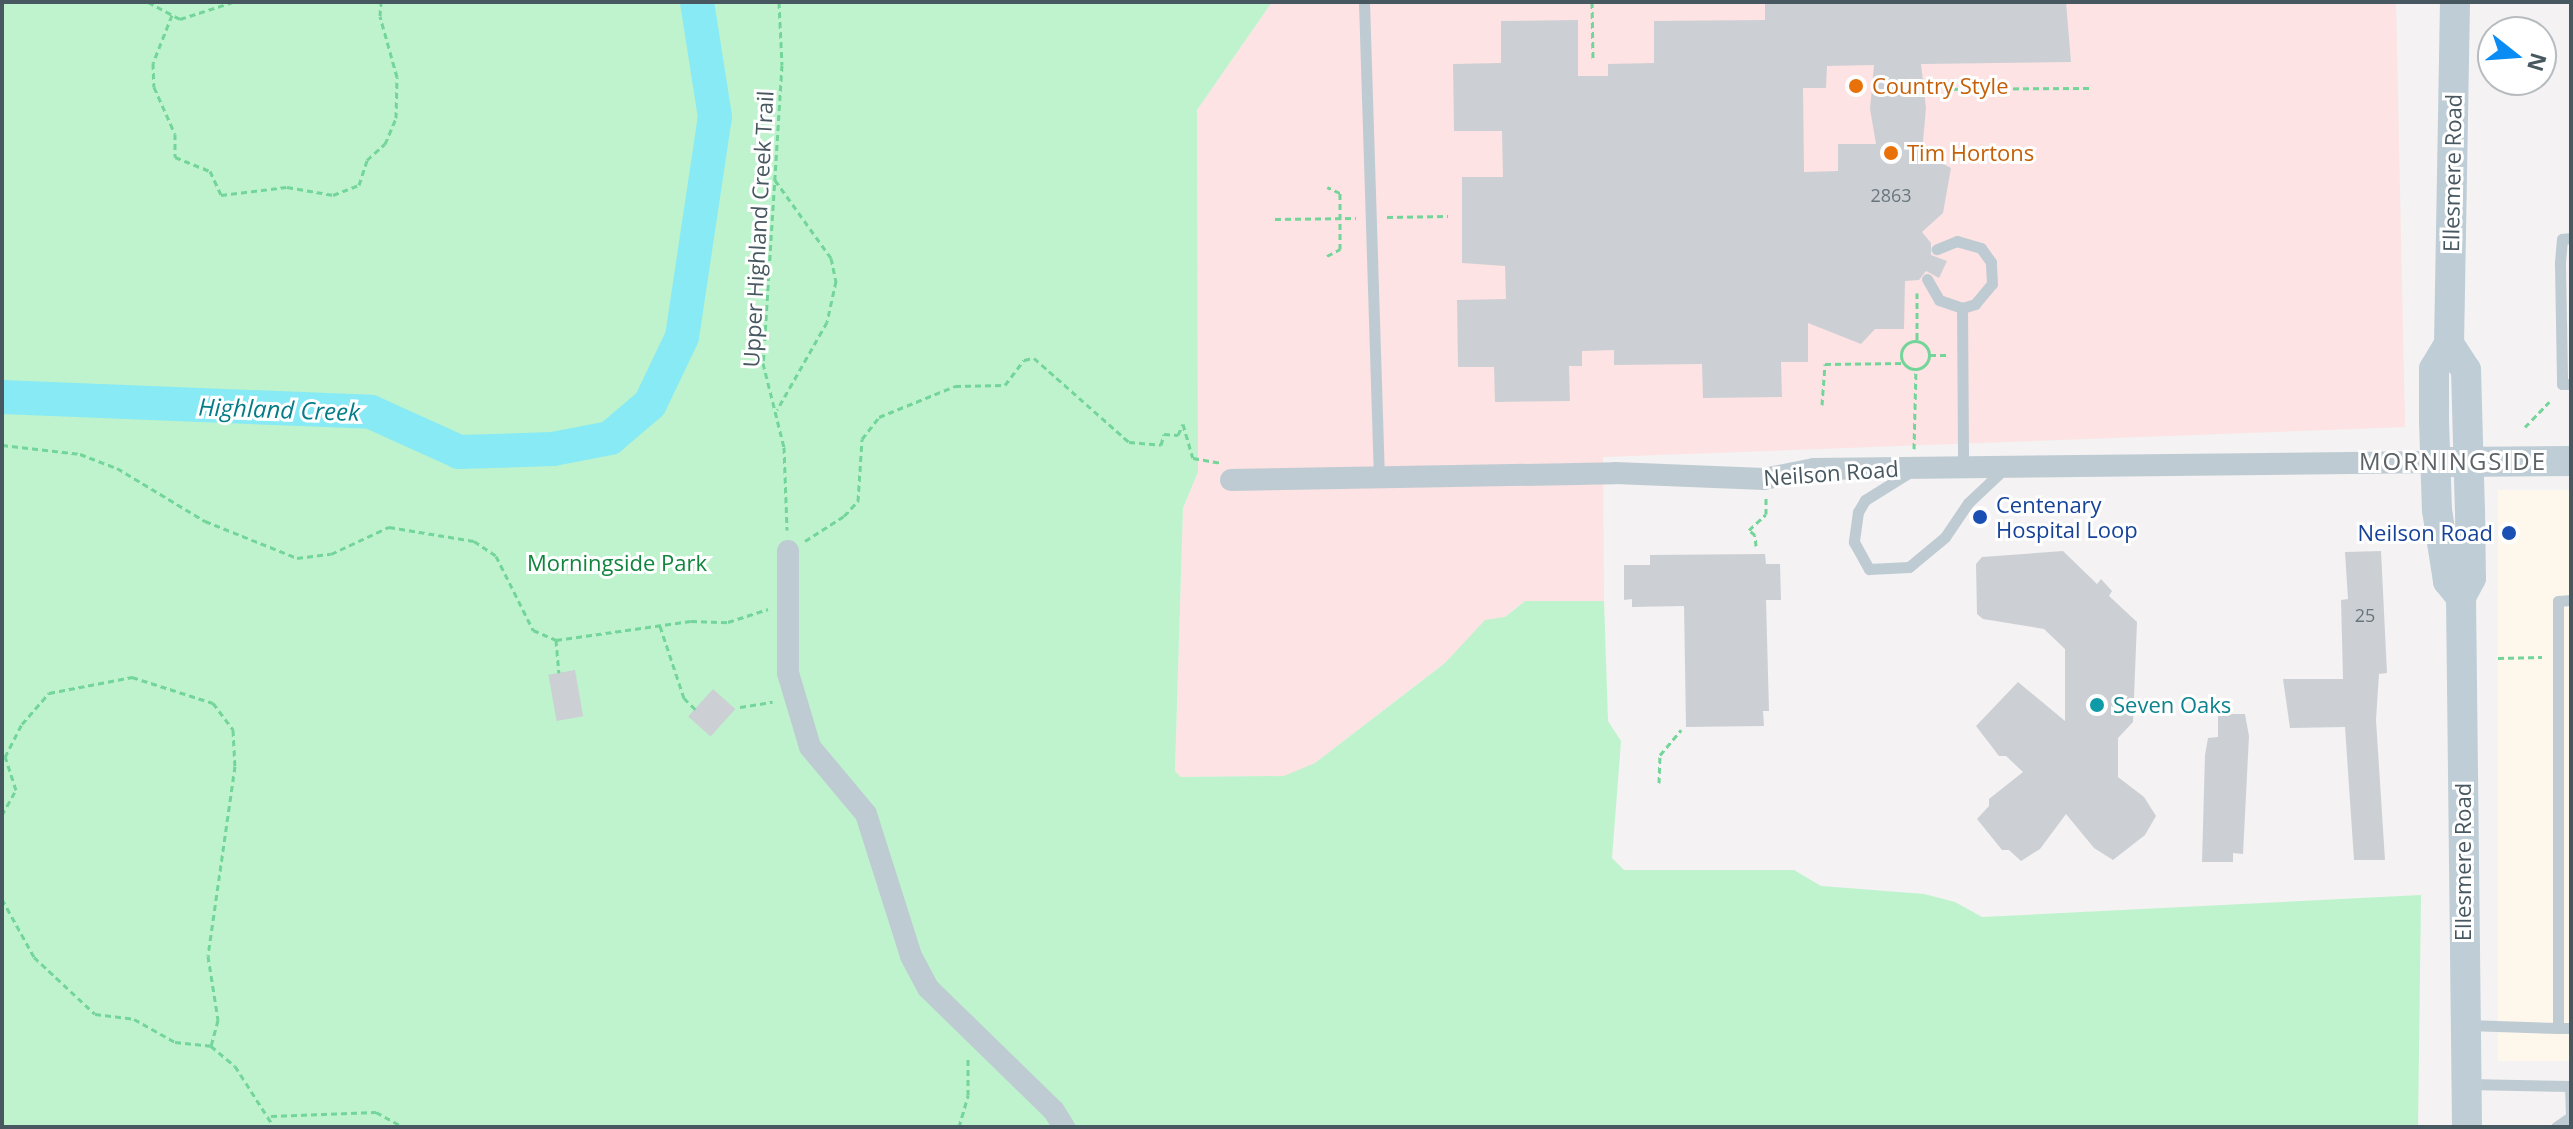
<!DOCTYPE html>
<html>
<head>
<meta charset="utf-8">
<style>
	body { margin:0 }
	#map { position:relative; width:2573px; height:1129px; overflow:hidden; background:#f4f2f2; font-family:"Open Sans",sans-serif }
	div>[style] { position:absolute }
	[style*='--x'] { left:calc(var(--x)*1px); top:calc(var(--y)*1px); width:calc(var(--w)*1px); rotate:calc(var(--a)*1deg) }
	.commercial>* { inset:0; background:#fef7ec; transform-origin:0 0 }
	.medical>* { inset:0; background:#fde3e3 }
	.green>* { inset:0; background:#bef3cd }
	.river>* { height:34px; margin:-17px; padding:0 17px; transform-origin:17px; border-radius:17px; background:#88eaf4 }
	.building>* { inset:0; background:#ccd0d4; transform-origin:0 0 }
	.path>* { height:3px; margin-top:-1.5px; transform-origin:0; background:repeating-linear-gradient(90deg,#73d599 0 6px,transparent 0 10px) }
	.path>.ring { margin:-1.5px; padding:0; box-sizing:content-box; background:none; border:3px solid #73d599; border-radius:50% }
	.service>* { height:11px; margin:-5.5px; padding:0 5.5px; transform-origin:5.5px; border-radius:5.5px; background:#bfcbd2 }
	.minor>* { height:22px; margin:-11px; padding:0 11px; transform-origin:11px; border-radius:11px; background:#bfcbd2 }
	.secondary>* { height:30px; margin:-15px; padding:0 15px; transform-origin:15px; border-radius:15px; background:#becdd6 }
	.dots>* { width:22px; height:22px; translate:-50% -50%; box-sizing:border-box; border:4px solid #fff; border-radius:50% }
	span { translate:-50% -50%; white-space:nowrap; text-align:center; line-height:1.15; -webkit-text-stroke:6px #fff; paint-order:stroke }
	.number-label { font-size:18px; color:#69767e }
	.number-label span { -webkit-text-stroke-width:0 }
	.food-label { font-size:22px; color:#c56008 }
	.left { translate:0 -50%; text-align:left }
	.street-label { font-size:22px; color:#485861 }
	.transit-label { font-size:22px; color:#164399 }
	.right { translate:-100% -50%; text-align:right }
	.park-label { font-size:22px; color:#10853d }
	.culture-label { font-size:22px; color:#0d838f }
	.water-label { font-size:24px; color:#067c88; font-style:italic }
	.neighbourhood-label { font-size:24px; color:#5d6367; letter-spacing:2px }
	.frame { position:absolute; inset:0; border:4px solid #485861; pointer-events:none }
	.north { position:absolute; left:2477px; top:16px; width:80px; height:80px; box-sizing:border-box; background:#fff; border:2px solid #b6bcc0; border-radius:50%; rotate:107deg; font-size:22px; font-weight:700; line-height:32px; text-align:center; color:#485861 }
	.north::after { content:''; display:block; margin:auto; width:28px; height:36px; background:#0b8cf5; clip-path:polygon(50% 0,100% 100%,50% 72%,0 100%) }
</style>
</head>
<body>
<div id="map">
	<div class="commercial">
		<i style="left:2571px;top:490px;width:571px;height:73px;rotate:90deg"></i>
	</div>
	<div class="medical">
		<i style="clip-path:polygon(1272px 2px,2396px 2px,2405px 427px,1603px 457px,1604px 601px,1525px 601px,1298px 776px,1175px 777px,1183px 508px,1198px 472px,1197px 110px)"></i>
	</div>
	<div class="green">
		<i style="clip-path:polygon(2px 2px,1272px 2px,1197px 110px,1198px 472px,1183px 508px,1175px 771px,1181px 777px,1284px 776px,1315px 763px,1445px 663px,1485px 620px,1505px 617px,1525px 601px,1604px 601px,1608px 721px,1621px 741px,1612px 858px,1624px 870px,1794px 870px,1821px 886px,1924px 894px,1955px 902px,1982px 917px,2421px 895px,2418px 1127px,2px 1127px)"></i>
	</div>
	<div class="river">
		<i style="--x:2;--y:397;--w:369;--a:2.3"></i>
		<i style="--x:371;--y:412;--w:97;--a:24.4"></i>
		<i style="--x:459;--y:452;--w:94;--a:-1.8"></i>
		<i style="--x:553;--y:449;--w:58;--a:-10.9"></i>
		<i style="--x:610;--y:438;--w:52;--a:-40.4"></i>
		<i style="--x:650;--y:404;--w:74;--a:-64.5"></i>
		<i style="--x:682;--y:337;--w:222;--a:-81.5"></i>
		<i style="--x:715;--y:117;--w:116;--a:-98.9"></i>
	</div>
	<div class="building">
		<i style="clip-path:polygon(evenodd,1765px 2px,2066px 2px,2071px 62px,1921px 64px,1926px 108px,1922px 153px,1951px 168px,1943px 213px,1922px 232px,1931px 243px,1931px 255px,1947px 261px,1939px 278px,1926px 271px,1919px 280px,1905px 281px,1904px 329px,1875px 329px,1861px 344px,1808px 323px,1808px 362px,1781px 362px,1782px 397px,1703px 398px,1702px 364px,1614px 365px,1614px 350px,1582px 351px,1582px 366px,1569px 366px,1570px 401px,1495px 402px,1494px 367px,1458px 367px,1457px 300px,1506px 299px,1505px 266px,1462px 263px,1462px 177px,1503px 177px,1502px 131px,1454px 131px,1453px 64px,1501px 63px,1501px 21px,1578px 20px,1578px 76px,1608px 76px,1608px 64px,1654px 63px,1654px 21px,1765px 20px,1765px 2px,1874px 65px,1870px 109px,1876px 144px,1838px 144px,1838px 171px,1804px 172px,1803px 88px,1826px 88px,1827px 66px,1874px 65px)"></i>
		<i style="clip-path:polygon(2063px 551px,2097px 584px,2101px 579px,2112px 591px,2109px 596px,2137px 622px,2133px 722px,2118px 738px,2118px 777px,2144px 797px,2156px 816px,2145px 835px,2113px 860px,2094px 848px,2066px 814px,2040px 849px,2021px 861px,2009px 850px,2002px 850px,1977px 819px,1989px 806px,1989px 799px,2023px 772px,2006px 756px,1999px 756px,1976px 726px,2018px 682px,2065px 721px,2065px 649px,2044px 629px,1983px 619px,1977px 614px,1976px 564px,1982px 557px)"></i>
		<i style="clip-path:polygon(2381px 551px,2387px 673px,2379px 674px,2376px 720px,2385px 860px,2354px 860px,2345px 727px,2290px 728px,2283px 679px,2343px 679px,2341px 600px,2348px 599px,2345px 552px)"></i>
		<i style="clip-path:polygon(1765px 554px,1766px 564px,1780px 564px,1781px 600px,1766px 600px,1769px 711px,1763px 711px,1764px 726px,1686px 727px,1684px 606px,1632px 607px,1632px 599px,1624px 600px,1624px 565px,1650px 565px,1650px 555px)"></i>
		<i style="left:575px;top:670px;width:47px;height:27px;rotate:80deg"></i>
		<i style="left:713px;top:689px;width:30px;height:37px;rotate:42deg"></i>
		<i style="clip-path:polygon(2218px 714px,2245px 714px,2249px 736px,2243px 854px,2233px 853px,2233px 862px,2202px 862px,2205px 755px,2208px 738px,2218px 737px)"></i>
	</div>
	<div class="path">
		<i style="--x:148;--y:2;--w:36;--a:28"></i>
		<i style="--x:180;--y:19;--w:56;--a:-17.8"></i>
		<i style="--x:779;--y:2;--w:63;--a:87.3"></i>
		<i style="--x:782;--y:65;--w:299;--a:93.6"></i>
		<i style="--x:763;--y:363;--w:87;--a:76"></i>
		<i style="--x:784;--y:447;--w:83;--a:87.9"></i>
		<i style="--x:1592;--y:2;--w:57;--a:89"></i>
		<i style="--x:172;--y:15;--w:52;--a:111.6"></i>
		<i style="--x:153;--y:63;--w:24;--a:88"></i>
		<i style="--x:154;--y:87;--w:51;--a:65.9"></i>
		<i style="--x:175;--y:134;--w:23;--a:90"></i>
		<i style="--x:175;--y:157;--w:38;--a:22"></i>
		<i style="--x:210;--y:171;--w:26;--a:65"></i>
		<i style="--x:221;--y:195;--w:66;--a:-6.9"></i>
		<i style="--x:287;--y:187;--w:47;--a:9.9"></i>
		<i style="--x:333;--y:195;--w:28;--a:-21"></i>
		<i style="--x:359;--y:185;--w:26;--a:-72"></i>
		<i style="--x:367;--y:160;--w:24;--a:-42"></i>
		<i style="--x:385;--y:144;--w:28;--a:-67"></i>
		<i style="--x:396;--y:118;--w:41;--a:-88.6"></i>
		<i style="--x:397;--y:77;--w:63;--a:-105.6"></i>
		<i style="--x:380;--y:16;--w:14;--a:-86"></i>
		<i style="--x:1933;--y:89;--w:156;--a:-0.4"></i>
		<i style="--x:775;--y:180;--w:96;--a:54.3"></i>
		<i style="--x:831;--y:258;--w:24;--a:78"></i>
		<i style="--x:836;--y:281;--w:42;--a:102.4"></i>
		<i style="--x:827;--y:322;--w:101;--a:119.6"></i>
		<i style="--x:1387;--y:217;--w:61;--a:-0.9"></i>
		<i style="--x:1275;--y:219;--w:81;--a:-0.7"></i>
		<i style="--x:1327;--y:256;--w:15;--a:-28"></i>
		<i style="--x:1340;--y:249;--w:56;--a:-90"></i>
		<i style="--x:1340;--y:193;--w:14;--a:-155"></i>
		<i style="--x:1917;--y:293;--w:48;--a:90"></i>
		<i class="ring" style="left:1901px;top:341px;width:25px;height:25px"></i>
		<i style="--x:1930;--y:355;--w:16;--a:0"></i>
		<i style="--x:1822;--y:405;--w:41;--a:-85.8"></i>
		<i style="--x:1825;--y:364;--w:79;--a:-0.7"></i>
		<i style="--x:2525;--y:427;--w:35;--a:-46"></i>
		<i style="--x:2;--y:445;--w:79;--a:6.6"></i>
		<i style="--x:80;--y:454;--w:40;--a:21"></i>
		<i style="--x:117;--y:468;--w:103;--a:31.1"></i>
		<i style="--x:205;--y:521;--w:99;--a:21.9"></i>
		<i style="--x:297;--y:558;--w:34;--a:-7"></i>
		<i style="--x:331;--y:554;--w:64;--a:-25"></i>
		<i style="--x:389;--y:527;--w:86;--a:9.4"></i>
		<i style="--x:474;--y:541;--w:27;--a:34"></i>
		<i style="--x:496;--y:556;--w:83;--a:63.4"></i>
		<i style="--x:533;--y:630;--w:25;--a:23"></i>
		<i style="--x:556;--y:640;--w:136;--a:-8"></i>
		<i style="--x:691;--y:621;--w:37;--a:2"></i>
		<i style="--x:728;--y:622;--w:42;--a:-18"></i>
		<i style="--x:1914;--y:449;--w:80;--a:-88.6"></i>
		<i style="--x:805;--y:541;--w:46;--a:-32.7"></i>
		<i style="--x:844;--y:516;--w:21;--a:-47"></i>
		<i style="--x:858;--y:501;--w:62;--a:-86.3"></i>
		<i style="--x:862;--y:439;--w:28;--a:-52"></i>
		<i style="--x:879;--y:417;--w:82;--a:-22.2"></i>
		<i style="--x:955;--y:386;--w:50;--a:-1.1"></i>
		<i style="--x:1005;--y:385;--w:31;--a:-53"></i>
		<i style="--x:1024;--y:360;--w:10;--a:-11"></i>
		<i style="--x:1034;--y:358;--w:127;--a:41.5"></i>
		<i style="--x:1129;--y:442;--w:32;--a:5"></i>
		<i style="--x:1161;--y:445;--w:11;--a:-75"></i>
		<i style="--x:1164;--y:434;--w:14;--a:4"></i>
		<i style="--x:1178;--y:435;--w:12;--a:-66"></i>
		<i style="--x:1183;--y:424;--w:35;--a:74"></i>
		<i style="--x:1193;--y:458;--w:29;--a:10"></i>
		<i style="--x:1756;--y:546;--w:11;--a:-95"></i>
		<i style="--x:1755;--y:535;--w:8;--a:-140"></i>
		<i style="--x:1749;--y:530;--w:23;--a:-43"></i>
		<i style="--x:1766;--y:514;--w:16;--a:-90"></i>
		<i style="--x:660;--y:626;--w:76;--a:71.6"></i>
		<i style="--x:684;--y:698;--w:16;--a:45"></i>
		<i style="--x:556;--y:640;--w:33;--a:85"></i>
		<i style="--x:2498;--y:658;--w:44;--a:-1.3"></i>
		<i style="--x:740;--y:707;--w:33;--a:-9"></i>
		<i style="--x:1659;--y:783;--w:28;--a:-88"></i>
		<i style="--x:1660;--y:755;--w:33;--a:-50"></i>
		<i style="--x:2;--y:815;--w:29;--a:-61"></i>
		<i style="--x:16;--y:790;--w:35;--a:-108"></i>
		<i style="--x:5;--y:757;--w:37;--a:-63"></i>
		<i style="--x:22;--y:724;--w:41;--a:-48.9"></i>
		<i style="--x:49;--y:693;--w:85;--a:-10.9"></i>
		<i style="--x:132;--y:677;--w:85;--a:17.8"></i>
		<i style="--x:213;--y:703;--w:34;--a:53"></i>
		<i style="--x:233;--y:730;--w:36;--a:87"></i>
		<i style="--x:235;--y:766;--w:192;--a:98.1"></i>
		<i style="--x:208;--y:956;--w:65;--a:81.1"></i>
		<i style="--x:218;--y:1020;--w:27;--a:105"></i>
		<i style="--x:2;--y:899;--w:66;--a:61.1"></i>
		<i style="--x:34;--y:957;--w:83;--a:43.1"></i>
		<i style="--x:95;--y:1014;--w:39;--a:7"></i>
		<i style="--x:134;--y:1019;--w:47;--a:29.3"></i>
		<i style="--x:175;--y:1042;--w:36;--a:6"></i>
		<i style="--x:211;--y:1046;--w:31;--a:40"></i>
		<i style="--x:235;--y:1066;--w:72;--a:57.4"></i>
		<i style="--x:271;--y:1116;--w:105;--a:-2.2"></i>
		<i style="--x:376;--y:1112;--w:31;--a:29"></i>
		<i style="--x:959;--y:1127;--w:33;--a:-74"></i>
		<i style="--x:968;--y:1095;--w:38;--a:-90"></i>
	</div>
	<div class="service">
		<i style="--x:1364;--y:2;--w:478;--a:88.2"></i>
		<i style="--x:2571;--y:238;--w:9;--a:174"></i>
		<i style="--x:2562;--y:239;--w:25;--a:95"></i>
		<i style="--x:2560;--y:264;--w:120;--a:89"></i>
		<i style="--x:2562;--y:384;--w:9;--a:0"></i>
		<i style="--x:1927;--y:279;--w:24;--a:60"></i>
		<i style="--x:1939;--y:300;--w:24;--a:19"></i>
		<i style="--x:1962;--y:308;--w:14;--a:-17"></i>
		<i style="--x:1975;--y:304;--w:26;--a:-50"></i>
		<i style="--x:1992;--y:284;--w:22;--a:-93"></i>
		<i style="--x:1991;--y:262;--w:17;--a:-126"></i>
		<i style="--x:1981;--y:248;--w:25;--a:-164"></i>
		<i style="--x:1957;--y:241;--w:22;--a:158"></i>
		<i style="--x:1962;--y:308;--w:159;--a:89.6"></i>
		<i style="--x:1910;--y:472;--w:53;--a:148.1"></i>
		<i style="--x:1865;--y:500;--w:14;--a:120"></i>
		<i style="--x:1858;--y:512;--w:30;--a:98"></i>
		<i style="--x:1854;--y:542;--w:31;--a:61"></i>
		<i style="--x:1869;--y:569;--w:40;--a:-2.9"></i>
		<i style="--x:1909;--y:567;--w:47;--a:-39.8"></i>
		<i style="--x:1945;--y:537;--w:41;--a:-55.9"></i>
		<i style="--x:1968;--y:503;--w:50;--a:-43.4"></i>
		<i style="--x:2571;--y:600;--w:13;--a:176"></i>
		<i style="--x:2558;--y:601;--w:427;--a:90"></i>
		<i style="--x:2558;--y:1028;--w:13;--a:0"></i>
		<i style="--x:2467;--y:1025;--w:91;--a:1.9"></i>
		<i style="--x:2467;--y:1084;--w:103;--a:1.1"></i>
		<i style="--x:2570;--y:1086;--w:36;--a:88"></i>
		<i style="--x:2556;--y:1127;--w:18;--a:-34"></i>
	</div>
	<div class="minor">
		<i style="--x:1231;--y:480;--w:384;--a:-1"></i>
		<i style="--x:1615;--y:473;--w:149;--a:2.3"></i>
		<i style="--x:1764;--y:479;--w:51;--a:-11.3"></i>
		<i style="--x:1814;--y:469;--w:622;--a:-0.64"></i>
		<i style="--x:788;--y:551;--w:122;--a:90"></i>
		<i style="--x:788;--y:673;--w:77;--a:73.4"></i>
		<i style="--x:810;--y:747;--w:87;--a:50.1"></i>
		<i style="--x:866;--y:814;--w:149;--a:72.4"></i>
		<i style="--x:911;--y:956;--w:36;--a:62"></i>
		<i style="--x:928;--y:988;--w:176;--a:44.3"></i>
		<i style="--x:1054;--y:1111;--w:19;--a:58"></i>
	</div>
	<div class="secondary">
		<i style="--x:2455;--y:2;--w:342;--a:91"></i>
		<i style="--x:2449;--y:344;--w:29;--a:121"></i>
		<i style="--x:2434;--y:369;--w:52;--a:90"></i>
		<i style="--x:2434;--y:421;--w:89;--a:88.1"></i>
		<i style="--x:2437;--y:510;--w:72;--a:81.2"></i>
		<i style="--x:2448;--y:581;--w:21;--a:51"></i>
		<i style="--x:2449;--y:344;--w:31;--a:57"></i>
		<i style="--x:2466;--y:370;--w:140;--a:88.4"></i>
		<i style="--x:2470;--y:510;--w:68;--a:89.2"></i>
		<i style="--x:2471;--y:578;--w:21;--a:118"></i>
		<i style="--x:2461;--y:597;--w:530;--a:89.35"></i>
		<i style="--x:2450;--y:462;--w:121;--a:-0.5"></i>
	</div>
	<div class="dots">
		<i style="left:1856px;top:86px;background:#e8710a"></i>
		<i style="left:1891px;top:153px;background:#e8710a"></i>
		<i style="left:1980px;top:517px;background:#1a4fb4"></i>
		<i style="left:2509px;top:533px;background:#1a4fb4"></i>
		<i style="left:2097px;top:705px;background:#0f9aa8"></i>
	</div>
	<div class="number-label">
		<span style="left:1891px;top:195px">2863</span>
		<span style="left:2365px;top:615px">25</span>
	</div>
	<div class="food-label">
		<span class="left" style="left:1872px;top:86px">Country Style</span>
		<span class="left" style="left:1907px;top:153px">Tim Hortons</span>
	</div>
	<div class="street-label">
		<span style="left:2452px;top:173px;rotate:-89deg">Ellesmere Road</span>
		<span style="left:758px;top:229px;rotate:-87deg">Upper Highland Creek Trail</span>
		<span style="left:1831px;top:473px;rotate:-4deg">Neilson Road</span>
		<span style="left:2463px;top:862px;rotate:-90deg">Ellesmere Road</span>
	</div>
	<div class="transit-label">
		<span class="left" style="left:1996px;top:517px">Centenary<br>Hospital Loop</span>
		<span class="right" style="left:2493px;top:533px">Neilson Road</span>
	</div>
	<div class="park-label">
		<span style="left:617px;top:563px">Morningside Park</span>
	</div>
	<div class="culture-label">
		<span class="left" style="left:2113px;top:705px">Seven Oaks</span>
	</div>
	<div class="water-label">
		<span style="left:279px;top:409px;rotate:2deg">Highland Creek</span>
	</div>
	<div class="neighbourhood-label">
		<span style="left:2453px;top:461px">MORNINGSIDE</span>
	</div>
	<div class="frame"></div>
	<div class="north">N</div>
</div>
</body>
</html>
